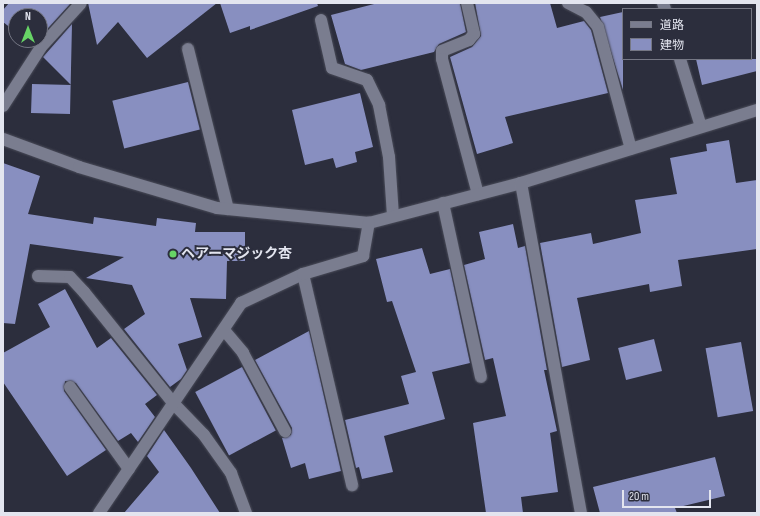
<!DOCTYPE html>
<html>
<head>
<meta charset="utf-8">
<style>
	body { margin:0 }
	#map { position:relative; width:760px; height:516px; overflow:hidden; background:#2c2e3d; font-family:"Sofia Sans Condensed","Noto Sans JP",sans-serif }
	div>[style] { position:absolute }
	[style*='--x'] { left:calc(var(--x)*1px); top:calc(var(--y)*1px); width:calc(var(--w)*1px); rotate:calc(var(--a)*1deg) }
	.building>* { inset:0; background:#888fc0; transform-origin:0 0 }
	.roads { filter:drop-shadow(0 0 1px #4a4c59) drop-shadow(0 0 1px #4a4c59) }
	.minor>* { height:12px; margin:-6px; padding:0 6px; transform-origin:6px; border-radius:6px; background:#7a7d8f }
	.dots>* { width:11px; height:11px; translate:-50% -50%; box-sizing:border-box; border:2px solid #2c2e3d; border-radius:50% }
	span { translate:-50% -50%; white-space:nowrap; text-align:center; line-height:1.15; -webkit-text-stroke:4px #2c2e3d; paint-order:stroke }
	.poi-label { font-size:14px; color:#e3e5ef; font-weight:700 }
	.left { translate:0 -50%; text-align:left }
	.frame { position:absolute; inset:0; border:4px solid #e3e5ef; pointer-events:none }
	.legend { position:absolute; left:622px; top:8px; width:130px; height:52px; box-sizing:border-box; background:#2c2e3d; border:1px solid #757784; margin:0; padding:5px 7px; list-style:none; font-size:12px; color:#e3e5ef }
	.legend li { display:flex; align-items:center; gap:8px; height:20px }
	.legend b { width:20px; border:1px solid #757784 }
	.north { position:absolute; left:8px; top:8px; width:40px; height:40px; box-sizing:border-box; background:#2c2e3d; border:1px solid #757784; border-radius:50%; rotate:0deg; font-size:11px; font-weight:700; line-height:16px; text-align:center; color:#e3e5ef }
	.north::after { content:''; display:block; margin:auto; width:14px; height:18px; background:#67d466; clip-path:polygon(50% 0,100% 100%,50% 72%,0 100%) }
	.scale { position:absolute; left:622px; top:490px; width:89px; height:18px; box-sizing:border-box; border:2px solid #e3e5ef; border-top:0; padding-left:5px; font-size:12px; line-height:14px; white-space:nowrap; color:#e3e5ef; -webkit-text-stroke:3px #2c2e3d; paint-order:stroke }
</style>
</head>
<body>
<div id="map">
	<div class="building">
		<i style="clip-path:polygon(9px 3px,71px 3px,40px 37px,40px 16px,16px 16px,16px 32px,3px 22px,3px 10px)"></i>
		<i style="clip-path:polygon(88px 3px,217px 3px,147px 58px,118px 22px,97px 45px)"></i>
		<i style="clip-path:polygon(220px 3px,317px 3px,318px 6px,250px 30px,250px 26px,230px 33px)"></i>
		<i style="clip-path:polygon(378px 3px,460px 3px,466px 32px,439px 44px,434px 52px,361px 70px,345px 64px,331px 15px)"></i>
		<i style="clip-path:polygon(475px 3px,550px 3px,557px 28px,584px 21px,591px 30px,608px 93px,505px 117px,513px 143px,477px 154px,450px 57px,472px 47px,481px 36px)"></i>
		<i style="clip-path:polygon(623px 12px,623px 90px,600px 17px)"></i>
		<i style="clip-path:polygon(72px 24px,70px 114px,31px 113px,32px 84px,71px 85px,43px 57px)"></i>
		<i style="clip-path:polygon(696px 59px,757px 59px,757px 71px,702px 85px)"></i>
		<i style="left:188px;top:82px;width:49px;height:78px;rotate:76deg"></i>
		<i style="clip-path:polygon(360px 93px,373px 147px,355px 152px,357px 162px,336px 168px,333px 158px,305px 165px,292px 110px)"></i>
		<i style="clip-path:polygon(729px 140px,736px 183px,757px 180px,757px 249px,678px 260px,682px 286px,650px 292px,649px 284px,577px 298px,590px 360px,562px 367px,540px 243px,591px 233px,593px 244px,641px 233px,635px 200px,677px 194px,670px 158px,707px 151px,706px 144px)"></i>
		<i style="clip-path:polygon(3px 163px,40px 176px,28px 214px,93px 224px,94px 217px,156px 226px,157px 218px,196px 223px,195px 232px,245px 232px,245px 261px,227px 261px,226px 299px,190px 298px,202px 337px,178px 344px,187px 370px,181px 379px,170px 387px,124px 329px,145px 314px,132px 285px,86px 278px,124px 257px,30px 244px,15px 324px,3px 323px)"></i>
		<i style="clip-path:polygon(513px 224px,518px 248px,525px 246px,547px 370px,544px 370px,557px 431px,550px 433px,558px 492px,521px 497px,523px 513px,486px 513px,473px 423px,506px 416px,493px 358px,485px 360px,464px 265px,485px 259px,479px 232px)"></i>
		<i style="clip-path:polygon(422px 248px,430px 274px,450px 269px,470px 363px,432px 372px,445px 419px,384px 436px,393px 472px,362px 479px,359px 467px,356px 468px,345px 420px,409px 404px,401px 376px,416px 372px,392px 301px,387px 302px,376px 259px)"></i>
		<i style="clip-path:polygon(65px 289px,97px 348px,111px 338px,157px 395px,145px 404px,155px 417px,138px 442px,131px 433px,118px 441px,76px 383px,65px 381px,64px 391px,106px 450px,67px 476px,3px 382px,3px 353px,50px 327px,38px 304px)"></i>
		<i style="clip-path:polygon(309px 331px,341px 471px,309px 479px,305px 463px,291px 468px,282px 438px,291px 435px,292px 428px,255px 360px)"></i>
		<i style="left:654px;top:339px;width:33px;height:37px;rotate:76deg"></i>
		<i style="left:741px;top:342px;width:70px;height:36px;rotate:80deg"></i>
		<i style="left:242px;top:367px;width:72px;height:53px;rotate:62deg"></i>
		<i style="clip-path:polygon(164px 430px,191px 468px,220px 513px,124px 513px,159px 472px,147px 456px)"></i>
		<i style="clip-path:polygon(715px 457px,725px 496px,675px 508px,677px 513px,600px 513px,593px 487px)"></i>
	</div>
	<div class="roads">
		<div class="minor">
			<i style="--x:467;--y:3;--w:32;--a:77"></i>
			<i style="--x:474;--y:34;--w:8;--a:130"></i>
			<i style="--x:469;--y:40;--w:29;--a:158"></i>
			<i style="--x:442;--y:51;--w:8;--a:90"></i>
			<i style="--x:442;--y:59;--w:140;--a:75.1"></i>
			<i style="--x:568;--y:3;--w:20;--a:27"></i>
			<i style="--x:586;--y:12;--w:19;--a:51"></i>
			<i style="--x:598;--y:27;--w:126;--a:74.9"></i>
			<i style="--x:663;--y:3;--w:6;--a:72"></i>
			<i style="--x:321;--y:20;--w:49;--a:77.1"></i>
			<i style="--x:332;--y:68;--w:37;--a:19"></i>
			<i style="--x:367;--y:80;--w:28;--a:64"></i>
			<i style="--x:379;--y:105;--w:53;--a:79.1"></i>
			<i style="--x:389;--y:157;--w:59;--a:86.1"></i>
			<i style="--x:188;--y:49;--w:165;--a:76"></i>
			<i style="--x:680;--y:59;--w:71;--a:72.8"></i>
			<i style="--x:3;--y:106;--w:70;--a:-57.2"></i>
			<i style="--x:41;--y:47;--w:59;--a:-47.7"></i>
			<i style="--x:3;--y:139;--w:81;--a:20.2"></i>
			<i style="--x:79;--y:167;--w:144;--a:16.5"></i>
			<i style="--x:217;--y:208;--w:153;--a:5.6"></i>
			<i style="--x:369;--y:223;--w:157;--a:-14.7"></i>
			<i style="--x:521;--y:183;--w:247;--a:-17.2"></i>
			<i style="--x:521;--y:183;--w:335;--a:79.7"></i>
			<i style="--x:443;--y:203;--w:178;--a:77.7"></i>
			<i style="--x:303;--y:274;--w:217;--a:76.9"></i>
			<i style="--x:38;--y:276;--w:32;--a:2"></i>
			<i style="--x:70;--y:277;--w:21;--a:47"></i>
			<i style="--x:84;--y:292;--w:144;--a:51.2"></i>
			<i style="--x:174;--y:404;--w:43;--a:45.9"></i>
			<i style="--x:204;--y:435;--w:47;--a:54.6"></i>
			<i style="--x:231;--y:473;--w:43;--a:69.4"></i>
			<i style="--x:224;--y:330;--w:30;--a:50"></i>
			<i style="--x:243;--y:353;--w:89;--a:61.7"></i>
			<i style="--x:70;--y:387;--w:101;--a:54.3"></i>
			<i style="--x:99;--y:513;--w:254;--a:-55.9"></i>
			<i style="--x:241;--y:303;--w:68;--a:-25.1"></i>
			<i style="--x:303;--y:274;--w:63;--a:-16.7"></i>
			<i style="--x:363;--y:256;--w:34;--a:-80"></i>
		</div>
	</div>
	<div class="dots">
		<i style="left:173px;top:254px;background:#67d466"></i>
	</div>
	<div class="poi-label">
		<span class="left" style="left:181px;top:254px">ヘアーマジック杏</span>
	</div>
	<div class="frame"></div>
	<ul class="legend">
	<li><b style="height:5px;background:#7a7d8f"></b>道路</li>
	<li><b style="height:11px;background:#888fc0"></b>建物</li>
	</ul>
	<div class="north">N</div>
	<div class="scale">20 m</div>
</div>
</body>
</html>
